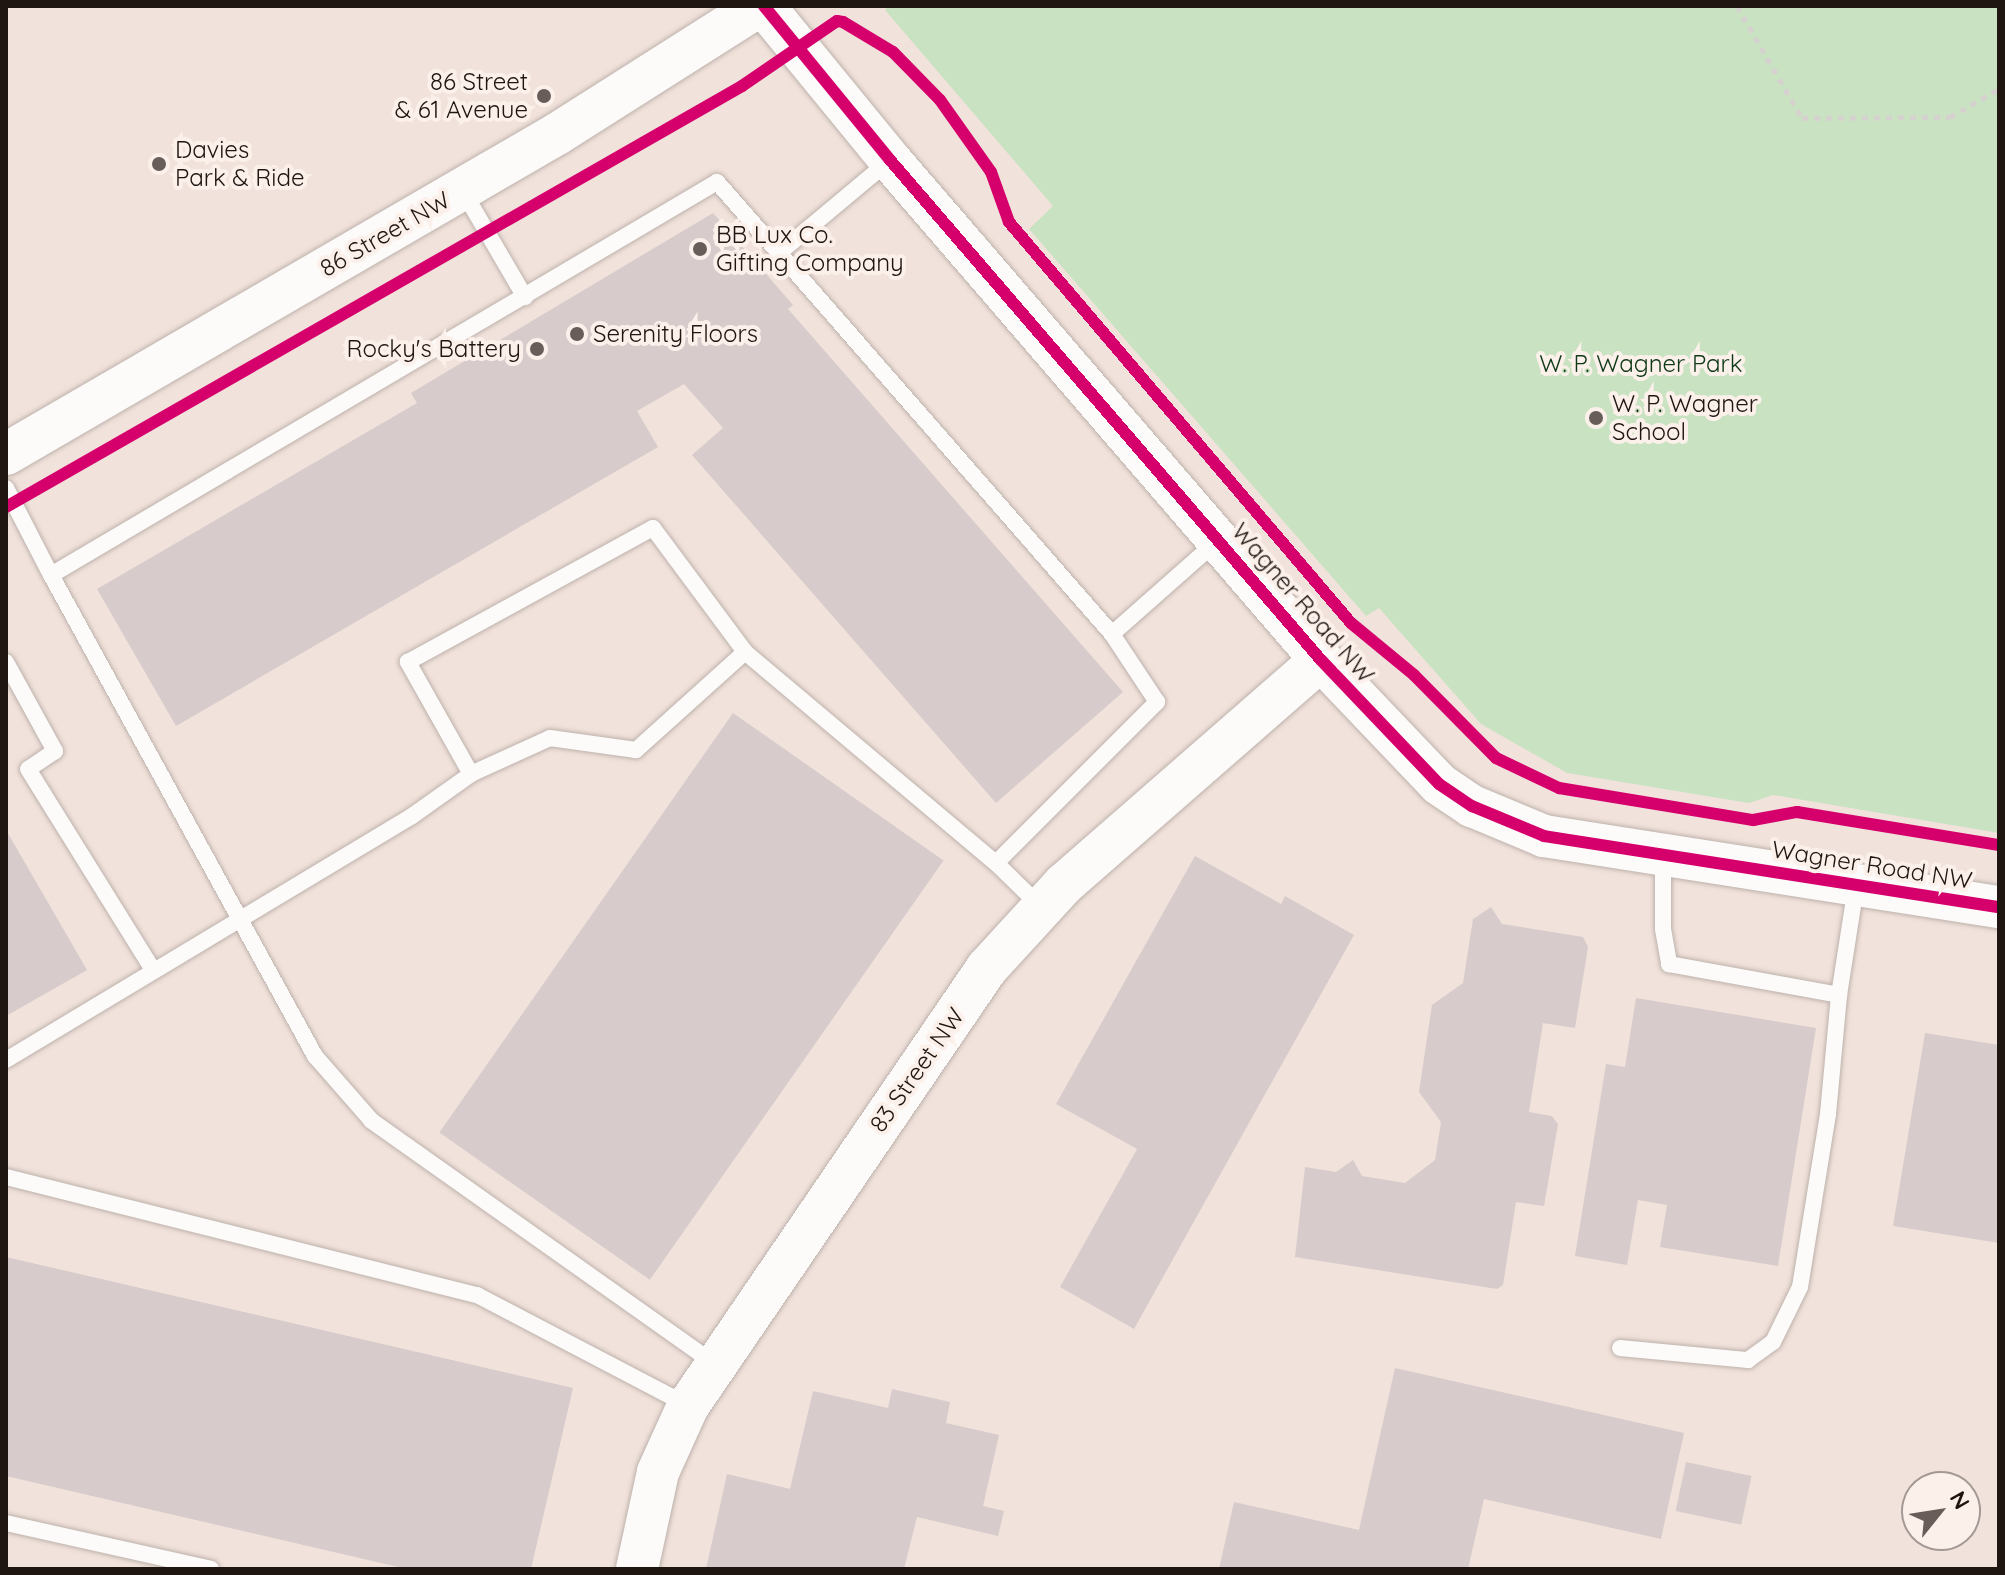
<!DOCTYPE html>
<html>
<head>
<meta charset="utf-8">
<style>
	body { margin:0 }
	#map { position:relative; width:2005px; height:1575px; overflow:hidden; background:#f1e2db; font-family:Quicksand,sans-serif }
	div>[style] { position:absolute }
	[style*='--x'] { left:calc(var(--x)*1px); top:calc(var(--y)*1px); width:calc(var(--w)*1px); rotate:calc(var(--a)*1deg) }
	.green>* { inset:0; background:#c9e3c2 }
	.building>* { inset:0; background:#d7cbcb; transform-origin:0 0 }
	.path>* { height:5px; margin-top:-2.5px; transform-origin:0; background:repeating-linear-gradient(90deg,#d5d1cf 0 6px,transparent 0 12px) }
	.roads { filter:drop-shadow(0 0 2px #bdb2ac) drop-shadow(0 0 2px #bdb2ac) }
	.service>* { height:16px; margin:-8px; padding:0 8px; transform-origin:8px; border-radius:8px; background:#fdfbfa }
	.tertiary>* { height:42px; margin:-21px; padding:0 21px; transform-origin:21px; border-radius:21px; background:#fdfbfa }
	.cycleway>* { height:12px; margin:-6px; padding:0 6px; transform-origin:6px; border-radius:6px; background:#d6006c }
	.dots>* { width:22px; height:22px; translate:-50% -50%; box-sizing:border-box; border:4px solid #fcf0eb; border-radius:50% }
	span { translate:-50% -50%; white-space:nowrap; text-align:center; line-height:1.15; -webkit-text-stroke:8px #fcf0eb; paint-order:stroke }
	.poi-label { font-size:24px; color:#1f1611 }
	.right { translate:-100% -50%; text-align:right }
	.left { translate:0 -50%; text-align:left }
	.street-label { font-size:24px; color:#1f1611 }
	.park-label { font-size:24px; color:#0e3916 }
	.frame { position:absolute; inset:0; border:8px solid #1f1611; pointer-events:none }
	.north { position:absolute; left:1901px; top:1471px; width:80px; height:80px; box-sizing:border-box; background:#fcf0eb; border:2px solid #a49994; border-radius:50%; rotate:60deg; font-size:22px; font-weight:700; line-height:32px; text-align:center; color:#1f1611 }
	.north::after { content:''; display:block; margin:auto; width:28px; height:36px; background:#685d58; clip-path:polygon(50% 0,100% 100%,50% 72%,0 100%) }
</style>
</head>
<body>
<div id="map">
	<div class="green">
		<i style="clip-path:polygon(889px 6px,1999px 6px,1999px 833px,1773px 795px,1749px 803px,1567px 773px,1481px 724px,1379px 608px,1366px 616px,1029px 229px,1053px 206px,885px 10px)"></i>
	</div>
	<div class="building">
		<i style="clip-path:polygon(713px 213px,793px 305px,788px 309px,1123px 692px,996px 803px,692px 455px,723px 428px,684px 384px,637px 411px,658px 447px,176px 726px,97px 589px,417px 403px,411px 393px)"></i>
		<i style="left:733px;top:713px;width:257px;height:512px;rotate:35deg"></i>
		<i style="clip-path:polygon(6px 830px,87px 970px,6px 1016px)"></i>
		<i style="clip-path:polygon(1195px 856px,1281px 904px,1285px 896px,1354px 935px,1134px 1329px,1060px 1287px,1137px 1149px,1056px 1104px)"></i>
		<i style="clip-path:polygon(1491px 907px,1502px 924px,1583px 937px,1588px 947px,1575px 1028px,1543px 1023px,1529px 1112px,1552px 1116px,1558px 1124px,1544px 1206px,1516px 1202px,1503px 1285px,1497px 1289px,1295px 1257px,1305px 1167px,1336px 1172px,1353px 1160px,1362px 1176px,1405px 1183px,1435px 1160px,1441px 1122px,1419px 1092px,1432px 1005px,1463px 983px,1473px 919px)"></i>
		<i style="clip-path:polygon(1636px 998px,1816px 1028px,1778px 1266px,1660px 1247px,1667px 1205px,1638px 1200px,1627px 1265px,1575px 1256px,1606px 1064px,1625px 1067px)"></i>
		<i style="clip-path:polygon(1925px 1033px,1999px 1045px,1999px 1243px,1893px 1226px)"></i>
		<i style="clip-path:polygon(6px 1257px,573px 1388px,531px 1569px,407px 1569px,6px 1476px)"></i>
		<i style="clip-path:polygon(1395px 1368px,1684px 1433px,1661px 1539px,1484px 1499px,1468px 1569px,1219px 1569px,1234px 1502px,1359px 1530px)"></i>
		<i style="clip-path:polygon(892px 1389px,950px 1402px,946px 1423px,999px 1435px,983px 1506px,1004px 1511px,998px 1536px,917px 1517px,904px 1569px,706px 1569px,727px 1474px,790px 1489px,813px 1391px,888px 1408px)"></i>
		<i style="left:1686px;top:1462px;width:67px;height:50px;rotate:12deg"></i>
	</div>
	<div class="path">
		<i style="--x:1737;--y:6;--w:129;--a:59.9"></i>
		<i style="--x:1802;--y:118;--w:148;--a:-0.4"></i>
		<i style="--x:1950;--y:117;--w:56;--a:-29.7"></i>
	</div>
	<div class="roads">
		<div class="service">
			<i style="--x:463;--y:191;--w:123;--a:59.7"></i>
			<i style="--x:779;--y:253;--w:143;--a:-39.9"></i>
			<i style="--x:6;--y:488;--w:98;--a:62.7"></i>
			<i style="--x:745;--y:652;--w:147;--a:138"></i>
			<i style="--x:636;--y:750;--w:87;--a:-172.1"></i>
			<i style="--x:550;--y:738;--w:87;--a:155.5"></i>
			<i style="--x:471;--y:774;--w:129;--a:-119.4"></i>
			<i style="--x:408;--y:662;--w:279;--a:-28.7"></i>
			<i style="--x:653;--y:528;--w:154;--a:53.4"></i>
			<i style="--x:745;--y:652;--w:328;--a:40.1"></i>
			<i style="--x:996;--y:863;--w:63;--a:44.4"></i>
			<i style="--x:6;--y:662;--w:102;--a:61.2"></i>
			<i style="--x:55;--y:751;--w:32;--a:146"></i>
			<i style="--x:28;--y:769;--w:237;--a:58.1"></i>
			<i style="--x:1663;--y:856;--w:73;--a:90"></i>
			<i style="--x:1663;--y:929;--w:36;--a:80"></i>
			<i style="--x:1669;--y:964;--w:173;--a:10.3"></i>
			<i style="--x:1839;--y:995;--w:109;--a:-81.1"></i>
			<i style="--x:996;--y:863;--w:228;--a:-45"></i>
			<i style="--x:1157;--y:702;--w:82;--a:-123.5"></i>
			<i style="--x:6;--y:1060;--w:474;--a:-31"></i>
			<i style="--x:412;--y:816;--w:72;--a:-35.4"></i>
			<i style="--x:6;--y:1177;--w:486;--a:14.1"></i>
			<i style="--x:477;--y:1295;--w:237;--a:27.6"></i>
			<i style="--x:1620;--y:1348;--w:129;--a:5.4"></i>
			<i style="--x:1748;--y:1360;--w:31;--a:-36"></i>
			<i style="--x:1773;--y:1342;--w:61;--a:-63.9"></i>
			<i style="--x:1800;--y:1287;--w:175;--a:-80.8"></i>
			<i style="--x:1828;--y:1114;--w:120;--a:-84.7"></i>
			<i style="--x:715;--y:1364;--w:422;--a:-144.7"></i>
			<i style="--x:371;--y:1120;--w:85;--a:-131.2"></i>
			<i style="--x:315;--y:1056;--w:549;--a:-118.76"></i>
			<i style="--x:51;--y:575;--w:773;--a:-30.54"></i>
			<i style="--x:717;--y:182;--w:600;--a:48.85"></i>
			<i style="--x:1112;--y:634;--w:140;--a:-41.5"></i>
			<i style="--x:6;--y:1523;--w:210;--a:12.6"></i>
		</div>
		<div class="tertiary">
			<i style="--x:764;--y:6;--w:199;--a:50.7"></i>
			<i style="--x:890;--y:160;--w:660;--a:49.24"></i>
			<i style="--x:1321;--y:660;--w:171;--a:46.4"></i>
			<i style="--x:1439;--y:784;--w:40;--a:34"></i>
			<i style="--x:1472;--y:806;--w:78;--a:22.6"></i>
			<i style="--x:1544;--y:836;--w:461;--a:8.9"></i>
			<i style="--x:6;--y:454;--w:637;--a:-30.15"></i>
			<i style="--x:557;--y:134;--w:239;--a:-32.4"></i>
			<i style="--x:637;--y:1569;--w:99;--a:-77.8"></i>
			<i style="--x:658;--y:1472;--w:72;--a:-65.6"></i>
			<i style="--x:688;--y:1406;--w:530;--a:-55.68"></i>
			<i style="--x:987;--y:968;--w:114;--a:-47.5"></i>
			<i style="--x:1064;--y:884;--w:341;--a:-41.1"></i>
		</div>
	</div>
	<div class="cycleway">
		<i style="--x:764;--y:6;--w:199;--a:50.7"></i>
		<i style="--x:890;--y:160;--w:660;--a:49.24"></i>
		<i style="--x:1321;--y:660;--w:171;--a:46.4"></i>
		<i style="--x:1439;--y:784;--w:40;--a:34"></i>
		<i style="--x:1472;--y:806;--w:78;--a:22.6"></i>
		<i style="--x:1544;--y:836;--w:461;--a:8.9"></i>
		<i style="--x:6;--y:507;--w:848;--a:-29.77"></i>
		<i style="--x:742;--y:86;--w:115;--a:-34.4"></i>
		<i style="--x:837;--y:21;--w:6;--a:9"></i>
		<i style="--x:843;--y:22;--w:58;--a:31"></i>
		<i style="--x:893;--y:52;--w:67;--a:45.6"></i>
		<i style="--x:940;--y:100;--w:88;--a:54.7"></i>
		<i style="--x:991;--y:172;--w:53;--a:70.2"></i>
		<i style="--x:1009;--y:222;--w:527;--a:49.54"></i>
		<i style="--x:1351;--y:623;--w:82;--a:39.5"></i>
		<i style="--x:1414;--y:675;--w:117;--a:45.3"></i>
		<i style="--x:1496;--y:758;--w:70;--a:25.5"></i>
		<i style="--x:1559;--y:788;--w:197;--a:9.4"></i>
		<i style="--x:1753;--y:820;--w:45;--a:-10.3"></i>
		<i style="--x:1797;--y:812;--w:205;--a:9.3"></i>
	</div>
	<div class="dots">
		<i style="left:544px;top:96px;background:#685d58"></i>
		<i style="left:159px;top:164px;background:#685d58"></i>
		<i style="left:700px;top:249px;background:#685d58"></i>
		<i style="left:577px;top:334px;background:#685d58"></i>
		<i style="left:537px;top:349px;background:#685d58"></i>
		<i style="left:1596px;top:418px;background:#685d58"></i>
	</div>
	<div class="poi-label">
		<span class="right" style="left:528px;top:96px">86 Street<br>&amp; 61 Avenue</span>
		<span class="left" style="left:175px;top:164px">Davies<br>Park &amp; Ride</span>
		<span class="left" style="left:716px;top:249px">BB Lux Co.<br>Gifting Company</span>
		<span class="left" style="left:593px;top:334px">Serenity Floors</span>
		<span class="right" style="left:521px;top:349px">Rocky's Battery</span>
		<span class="left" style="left:1612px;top:418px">W. P. Wagner<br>School</span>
	</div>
	<div class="street-label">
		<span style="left:385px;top:234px;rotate:-30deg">86 Street NW</span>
		<span style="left:1303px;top:603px;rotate:49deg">Wagner Road NW</span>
		<span style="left:1872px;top:865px;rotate:9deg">Wagner Road NW</span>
		<span style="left:917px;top:1070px;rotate:-55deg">83 Street NW</span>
	</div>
	<div class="park-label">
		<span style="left:1641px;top:364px">W. P. Wagner Park</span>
	</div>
	<div class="frame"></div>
	<div class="north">N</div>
</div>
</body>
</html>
